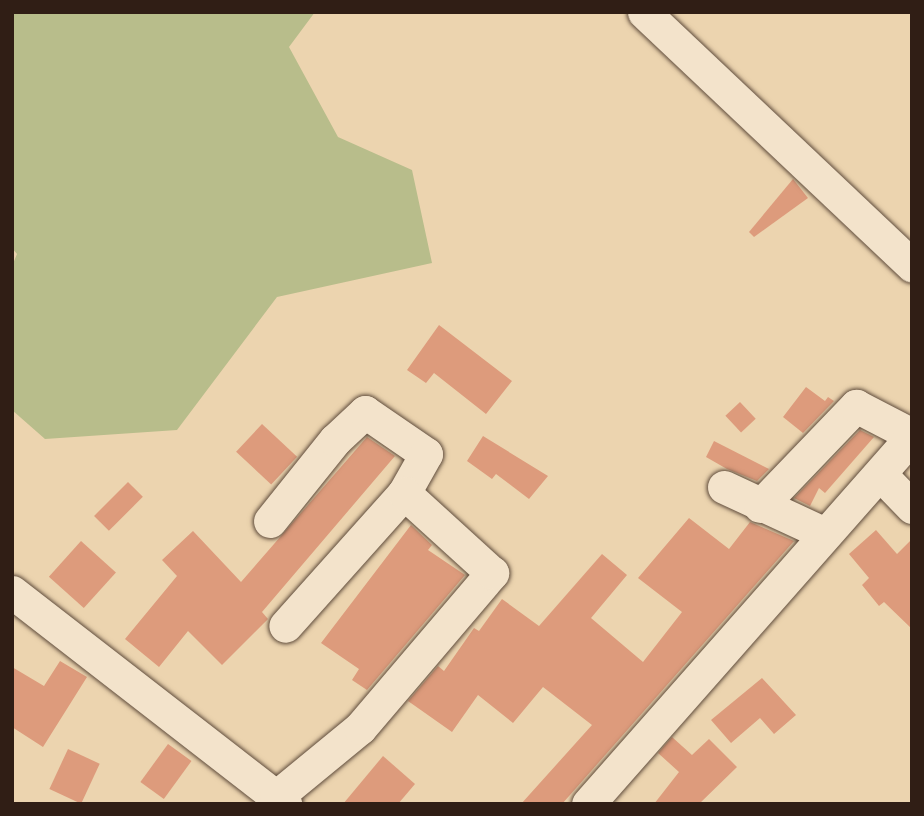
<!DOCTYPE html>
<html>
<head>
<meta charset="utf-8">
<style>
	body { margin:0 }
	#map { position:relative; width:924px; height:816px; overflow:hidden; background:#ecd4af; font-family:"Libre Bodoni",serif }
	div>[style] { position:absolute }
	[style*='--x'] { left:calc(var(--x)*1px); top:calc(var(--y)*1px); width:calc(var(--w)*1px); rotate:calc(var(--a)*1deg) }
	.green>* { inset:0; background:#b8bd8b }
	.building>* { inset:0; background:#dd9b7c; transform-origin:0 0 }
	.roads { filter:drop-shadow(0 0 2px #5f4c3c) drop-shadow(0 0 2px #5f4c3c) }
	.minor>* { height:33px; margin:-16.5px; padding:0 16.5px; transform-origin:16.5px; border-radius:16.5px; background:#f3e3cb }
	span { translate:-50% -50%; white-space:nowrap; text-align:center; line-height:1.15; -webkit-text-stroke:5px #f3e3cb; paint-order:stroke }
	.frame { position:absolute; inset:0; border:14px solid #301e15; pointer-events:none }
</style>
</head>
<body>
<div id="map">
	<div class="green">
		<i style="clip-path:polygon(12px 12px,315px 12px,289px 47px,338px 137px,412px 170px,432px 263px,277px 297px,177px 430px,45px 439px,12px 410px,12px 266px,17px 254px,12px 248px)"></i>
	</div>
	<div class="building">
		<i style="clip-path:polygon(793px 179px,808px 198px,754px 237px,749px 232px)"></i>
		<i style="clip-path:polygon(439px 325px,512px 381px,486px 414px,434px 373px,426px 383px,407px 370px)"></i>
		<i style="clip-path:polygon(806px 387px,825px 401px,828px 397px,834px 401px,803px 433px,783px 417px)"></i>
		<i style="left:740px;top:402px;width:23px;height:20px;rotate:47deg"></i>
		<i style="left:262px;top:424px;width:48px;height:38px;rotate:43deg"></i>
		<i style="clip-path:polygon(860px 430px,874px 437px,825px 493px,819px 488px,810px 506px,794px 498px)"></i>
		<i style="clip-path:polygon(483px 436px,548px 476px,529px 499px,496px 474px,492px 479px,467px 461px)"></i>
		<i style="clip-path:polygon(367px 437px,395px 456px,262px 612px,268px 619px,222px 665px,188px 631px,159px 667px,125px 639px,177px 576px,162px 560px,193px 531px,241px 582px)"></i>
		<i style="clip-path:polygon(714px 441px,769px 469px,757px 481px,727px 469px,706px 457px)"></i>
		<i style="left:128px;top:482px;width:21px;height:48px;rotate:45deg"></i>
		<i style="clip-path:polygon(689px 518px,729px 549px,750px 522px,794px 541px,562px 804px,521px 804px,592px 725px,543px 687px,513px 723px,478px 695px,452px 732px,408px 701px,438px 666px,444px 671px,474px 628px,479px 631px,502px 599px,539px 626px,602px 554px,627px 575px,591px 618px,643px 662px,682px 612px,638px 578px)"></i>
		<i style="clip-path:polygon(411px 525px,432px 545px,428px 550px,465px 575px,367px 690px,352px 680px,359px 669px,321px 643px)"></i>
		<i style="clip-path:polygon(876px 530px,897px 554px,912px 539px,912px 629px,884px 602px,879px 606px,862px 585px,869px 578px,849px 554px)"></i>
		<i style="left:81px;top:541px;width:47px;height:48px;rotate:42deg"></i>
		<i style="clip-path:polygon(60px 661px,87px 677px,43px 747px,12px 727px,12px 667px,44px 686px)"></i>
		<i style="clip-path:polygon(762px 678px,796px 715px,774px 734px,760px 718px,731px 743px,711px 720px)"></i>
		<i style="clip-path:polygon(672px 737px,692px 755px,709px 739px,737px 767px,699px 804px,654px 804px,679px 772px,658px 753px)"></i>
		<i style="left:168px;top:744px;width:29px;height:47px;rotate:36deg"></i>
		<i style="left:68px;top:749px;width:35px;height:44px;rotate:25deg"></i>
		<i style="clip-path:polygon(383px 756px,415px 784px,398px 804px,343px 804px)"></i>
	</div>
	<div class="roads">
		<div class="minor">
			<i style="--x:644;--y:12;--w:369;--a:43.4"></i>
			<i style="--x:880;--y:474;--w:46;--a:45.9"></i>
			<i style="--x:724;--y:487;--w:109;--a:24.9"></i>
			<i style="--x:760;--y:506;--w:139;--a:-46.2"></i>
			<i style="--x:856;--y:406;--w:63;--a:27.4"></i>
			<i style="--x:270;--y:521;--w:104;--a:-51.3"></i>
			<i style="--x:335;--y:440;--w:41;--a:-43"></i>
			<i style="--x:365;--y:412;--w:74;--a:34.5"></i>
			<i style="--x:426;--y:454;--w:45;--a:119.4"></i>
			<i style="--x:404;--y:493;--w:178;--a:131.8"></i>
			<i style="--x:12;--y:592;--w:346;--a:37.8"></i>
			<i style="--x:276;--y:797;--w:109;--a:-39.4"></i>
			<i style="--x:360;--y:728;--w:204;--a:-49.6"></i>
			<i style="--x:492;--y:573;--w:119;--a:-137.7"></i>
			<i style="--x:588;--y:804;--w:490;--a:-48.6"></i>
		</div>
	</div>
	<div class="frame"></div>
</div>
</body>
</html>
